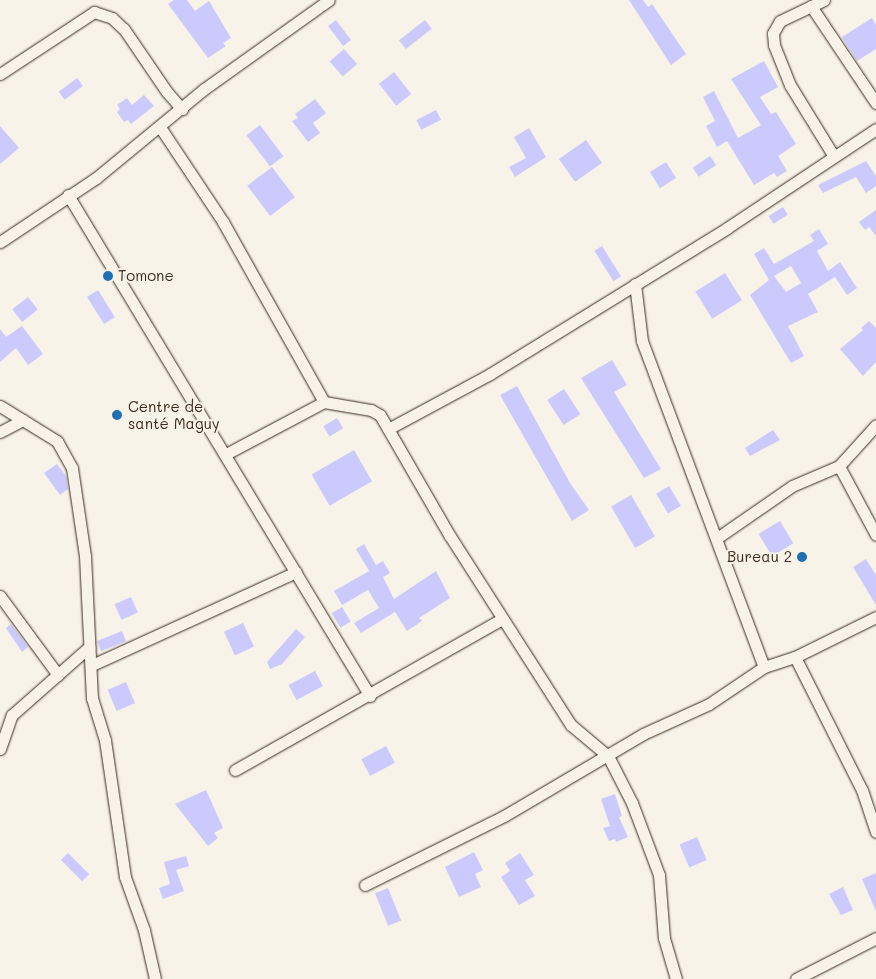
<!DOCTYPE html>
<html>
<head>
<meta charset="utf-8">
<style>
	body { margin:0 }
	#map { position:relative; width:876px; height:979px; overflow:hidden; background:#f7f3e8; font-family:Mali,sans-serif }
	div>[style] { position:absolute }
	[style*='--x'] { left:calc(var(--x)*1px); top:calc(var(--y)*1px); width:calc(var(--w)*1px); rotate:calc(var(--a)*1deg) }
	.building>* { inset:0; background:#cccafc; transform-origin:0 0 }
	.roads { filter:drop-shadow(0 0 1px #3b2a1e) drop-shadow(0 0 1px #3b2a1e) }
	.street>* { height:11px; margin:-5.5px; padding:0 5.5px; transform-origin:5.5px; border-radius:5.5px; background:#f7f3e8 }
	.dots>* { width:14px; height:14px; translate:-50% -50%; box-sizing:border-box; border:2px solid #f7f3e8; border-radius:50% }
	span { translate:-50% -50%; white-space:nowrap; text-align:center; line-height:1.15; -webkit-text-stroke:4px #f7f3e8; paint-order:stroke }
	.poi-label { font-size:15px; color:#3b2a1e }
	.left { translate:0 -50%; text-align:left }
	.right { translate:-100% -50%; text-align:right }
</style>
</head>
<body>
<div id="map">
	<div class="building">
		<i style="clip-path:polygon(174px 0,187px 0,195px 11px,209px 1px,231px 38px,223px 43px,226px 46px,208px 58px,168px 4px)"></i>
		<i style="clip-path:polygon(629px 0,643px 0,648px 7px,652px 4px,686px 54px,671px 65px)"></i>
		<i style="clip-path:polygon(872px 18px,876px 25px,876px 49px,857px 61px,842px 37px)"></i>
		<i style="left:336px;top:20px;width:25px;height:10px;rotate:53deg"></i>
		<i style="left:425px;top:20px;width:11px;height:33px;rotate:52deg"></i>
		<i style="left:344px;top:49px;width:20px;height:19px;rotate:49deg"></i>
		<i style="clip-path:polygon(764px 61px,778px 87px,760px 97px,771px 114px,776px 112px,796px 144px,778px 156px,787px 171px,777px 177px,774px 173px,754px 185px,727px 141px,717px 147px,706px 126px,715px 121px,703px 97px,714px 91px,738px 138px,761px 125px,731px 79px)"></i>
		<i style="left:394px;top:72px;width:28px;height:19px;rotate:52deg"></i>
		<i style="left:77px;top:78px;width:10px;height:23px;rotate:53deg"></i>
		<i style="clip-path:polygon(144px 95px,154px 106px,131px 124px,128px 120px,124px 122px,117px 112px,120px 109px,117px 105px,127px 98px,132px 105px)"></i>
		<i style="clip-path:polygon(315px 99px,326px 113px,313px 123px,320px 133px,308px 142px,292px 121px,298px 118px,295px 114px)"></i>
		<i style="left:436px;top:110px;width:11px;height:22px;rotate:63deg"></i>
		<i style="left:260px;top:125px;width:39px;height:17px;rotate:53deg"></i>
		<i style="clip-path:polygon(0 126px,19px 148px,0 164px)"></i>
		<i style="clip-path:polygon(529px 128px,546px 157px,515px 177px,509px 167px,526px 158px,514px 137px)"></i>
		<i style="left:586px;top:140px;width:28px;height:33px;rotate:55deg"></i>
		<i style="left:710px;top:156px;width:11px;height:21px;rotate:56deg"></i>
		<i style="clip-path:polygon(866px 161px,876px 176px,876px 186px,866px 193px,856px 177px,823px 193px,818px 185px)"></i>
		<i style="left:666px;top:162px;width:19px;height:19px;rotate:58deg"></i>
		<i style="left:272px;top:167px;width:38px;height:31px;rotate:53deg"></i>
		<i style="left:783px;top:207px;width:9px;height:17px;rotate:58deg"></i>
		<i style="clip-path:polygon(876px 210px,876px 236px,869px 227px,865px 230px,859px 222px)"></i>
		<i style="clip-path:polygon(evenodd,819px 229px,828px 244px,817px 251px,828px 271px,840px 262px,857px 288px,847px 295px,835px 277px,808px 294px,818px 312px,788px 326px,804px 356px,791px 363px,750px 295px,774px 276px,769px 280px,754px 254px,764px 248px,774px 264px,814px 241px,810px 235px,819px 229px,791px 266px,801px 283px,786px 292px,774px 276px,791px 266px)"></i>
		<i style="left:602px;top:246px;width:36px;height:9px;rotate:58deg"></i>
		<i style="left:725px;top:273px;width:32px;height:35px;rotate:58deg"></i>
		<i style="left:98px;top:290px;width:32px;height:13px;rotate:58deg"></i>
		<i style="left:28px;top:297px;width:16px;height:20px;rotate:52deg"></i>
		<i style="clip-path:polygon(869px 321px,876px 328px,876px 362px,863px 376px,840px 349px,863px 330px,861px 328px)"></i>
		<i style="clip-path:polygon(22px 326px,43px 354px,28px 365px,16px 348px,0 362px,0 329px,6px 337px)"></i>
		<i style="clip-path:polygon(612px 360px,627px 385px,614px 392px,661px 469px,644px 478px,581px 378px)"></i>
		<i style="clip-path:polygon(517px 386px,570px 483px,589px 510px,572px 521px,500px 395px)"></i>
		<i style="left:564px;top:389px;width:30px;height:20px;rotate:57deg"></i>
		<i style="left:337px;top:418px;width:12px;height:16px;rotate:59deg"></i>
		<i style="clip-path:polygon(773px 430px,780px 440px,750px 456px,745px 448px)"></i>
		<i style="left:354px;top:450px;width:36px;height:49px;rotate:60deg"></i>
		<i style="clip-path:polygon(57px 464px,66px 476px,68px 489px,60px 495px,44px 473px)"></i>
		<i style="left:669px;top:486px;width:23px;height:15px;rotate:59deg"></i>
		<i style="left:631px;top:495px;width:48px;height:23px;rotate:60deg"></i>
		<i style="left:780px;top:521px;width:26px;height:25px;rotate:59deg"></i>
		<i style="clip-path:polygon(364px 544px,376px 565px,383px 561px,390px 573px,383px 577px,394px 599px,436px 571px,450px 598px,419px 618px,422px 621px,407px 631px,395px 612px,361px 633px,354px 623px,379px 608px,368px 590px,342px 605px,334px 591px,369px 571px,356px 549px)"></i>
		<i style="clip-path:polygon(866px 559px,876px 575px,876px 605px,853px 567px)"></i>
		<i style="left:131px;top:597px;width:17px;height:18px;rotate:66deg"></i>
		<i style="left:342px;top:607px;width:17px;height:12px;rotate:59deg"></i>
		<i style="left:243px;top:623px;width:26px;height:21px;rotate:65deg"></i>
		<i style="clip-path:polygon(11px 624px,28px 647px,22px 652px,6px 628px)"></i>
		<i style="clip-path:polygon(296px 629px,305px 637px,282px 664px,270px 669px,267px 662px)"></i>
		<i style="left:122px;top:631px;width:11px;height:27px;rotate:68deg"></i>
		<i style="left:315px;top:671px;width:17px;height:30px;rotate:62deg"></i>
		<i style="left:126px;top:682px;width:23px;height:20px;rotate:67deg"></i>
		<i style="left:386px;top:746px;width:19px;height:28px;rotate:62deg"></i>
		<i style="clip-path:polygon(206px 790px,223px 828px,214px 833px,218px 838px,208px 846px,175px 804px)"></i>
		<i style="clip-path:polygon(615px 794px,622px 816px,619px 817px,628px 837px,616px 842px,615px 839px,609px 841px,603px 828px,610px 826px,601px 799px)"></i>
		<i style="left:697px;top:837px;width:25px;height:19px;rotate:67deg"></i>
		<i style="clip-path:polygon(474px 852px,483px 870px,475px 874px,481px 887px,459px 897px,445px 867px)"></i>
		<i style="left:68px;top:853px;width:30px;height:10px;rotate:45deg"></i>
		<i style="clip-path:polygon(520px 853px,534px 875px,525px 880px,535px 896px,519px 905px,501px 877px,510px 871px,505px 863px)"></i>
		<i style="clip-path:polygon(186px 856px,189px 866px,176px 870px,184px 891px,163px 899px,159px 888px,170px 884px,164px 862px)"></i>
		<i style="clip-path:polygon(876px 873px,876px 911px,862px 879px)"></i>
		<i style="clip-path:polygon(843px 887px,853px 910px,841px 915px,829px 894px)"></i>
		<i style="left:388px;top:888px;width:35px;height:14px;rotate:68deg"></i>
	</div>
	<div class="roads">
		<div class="street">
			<i style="--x:824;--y:0;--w:49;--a:154.5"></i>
			<i style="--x:780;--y:21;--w:14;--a:120"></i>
			<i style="--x:773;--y:33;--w:12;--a:85"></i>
			<i style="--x:774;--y:45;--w:43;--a:68.2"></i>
			<i style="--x:790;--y:85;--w:82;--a:58.4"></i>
			<i style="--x:811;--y:6;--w:117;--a:56.2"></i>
			<i style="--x:0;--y:74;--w:113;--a:-33.4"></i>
			<i style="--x:94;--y:12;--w:19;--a:18"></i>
			<i style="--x:112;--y:18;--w:16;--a:43"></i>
			<i style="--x:124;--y:29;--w:76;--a:55.7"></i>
			<i style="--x:167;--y:92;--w:23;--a:49"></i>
			<i style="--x:160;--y:127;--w:114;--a:56.4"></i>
			<i style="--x:223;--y:222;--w:206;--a:60.7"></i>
			<i style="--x:68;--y:195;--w:585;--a:58.92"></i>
			<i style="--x:0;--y:242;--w:115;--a:-33.7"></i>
			<i style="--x:96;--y:178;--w:140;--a:-39.5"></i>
			<i style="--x:204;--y:89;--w:153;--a:-35.5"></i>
			<i style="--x:635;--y:284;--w:57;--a:83"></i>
			<i style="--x:642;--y:341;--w:348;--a:69.5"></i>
			<i style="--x:0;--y:406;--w:67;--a:31.6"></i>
			<i style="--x:57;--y:441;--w:31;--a:61"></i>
			<i style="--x:72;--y:468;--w:89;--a:81.6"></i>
			<i style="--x:85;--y:556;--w:142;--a:87.2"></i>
			<i style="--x:92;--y:698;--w:44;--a:72.8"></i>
			<i style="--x:105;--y:740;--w:138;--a:81.7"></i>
			<i style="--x:125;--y:877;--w:56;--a:70.3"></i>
			<i style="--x:144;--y:930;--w:50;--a:77.3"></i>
			<i style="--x:388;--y:429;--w:116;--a:-28.3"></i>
			<i style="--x:490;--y:374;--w:278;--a:-31.6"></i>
			<i style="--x:727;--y:228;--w:179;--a:-33.6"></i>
			<i style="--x:0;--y:432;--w:26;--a:-28"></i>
			<i style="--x:226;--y:454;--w:111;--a:-28"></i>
			<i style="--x:324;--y:402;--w:48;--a:9.7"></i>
			<i style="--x:371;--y:410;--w:10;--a:29"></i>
			<i style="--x:380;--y:415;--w:140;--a:60"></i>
			<i style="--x:450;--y:536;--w:224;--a:57.4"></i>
			<i style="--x:571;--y:725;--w:48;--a:40"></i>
			<i style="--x:608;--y:756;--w:53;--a:62.9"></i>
			<i style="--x:632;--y:803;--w:77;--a:69.4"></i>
			<i style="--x:659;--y:875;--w:63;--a:85.5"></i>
			<i style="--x:664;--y:938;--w:43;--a:73.7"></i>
			<i style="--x:839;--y:466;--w:78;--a:61.8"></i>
			<i style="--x:717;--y:538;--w:91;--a:-34.7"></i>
			<i style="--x:792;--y:486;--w:51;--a:-23.1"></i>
			<i style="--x:839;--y:466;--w:55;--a:-47.9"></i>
			<i style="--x:0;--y:596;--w:98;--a:53.7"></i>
			<i style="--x:795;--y:657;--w:149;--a:63.3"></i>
			<i style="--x:862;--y:790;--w:44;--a:71.6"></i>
			<i style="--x:92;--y:665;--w:224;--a:-24.5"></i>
			<i style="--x:0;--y:749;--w:36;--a:-71"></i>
			<i style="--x:12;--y:715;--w:103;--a:-41.4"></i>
			<i style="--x:235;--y:770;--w:307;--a:-29.5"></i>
			<i style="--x:365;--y:885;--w:155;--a:-26.4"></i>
			<i style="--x:504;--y:816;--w:161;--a:-30.5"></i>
			<i style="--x:643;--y:734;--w:72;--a:-24.4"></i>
			<i style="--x:709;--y:704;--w:66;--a:-33.9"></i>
			<i style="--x:764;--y:667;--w:33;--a:-18"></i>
			<i style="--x:795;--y:657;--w:90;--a:-26.3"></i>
			<i style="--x:796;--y:979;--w:90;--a:-27.1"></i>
		</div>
	</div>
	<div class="dots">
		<i style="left:108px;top:276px;background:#1f6fb2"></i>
		<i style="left:117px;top:415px;background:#1f6fb2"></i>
		<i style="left:802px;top:557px;background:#1f6fb2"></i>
	</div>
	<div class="poi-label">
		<span class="left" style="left:118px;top:276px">Tomone</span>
		<span class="left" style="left:128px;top:415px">Centre de<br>santé Maguy</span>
		<span class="right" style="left:792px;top:557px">Bureau 2</span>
	</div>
</div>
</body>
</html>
